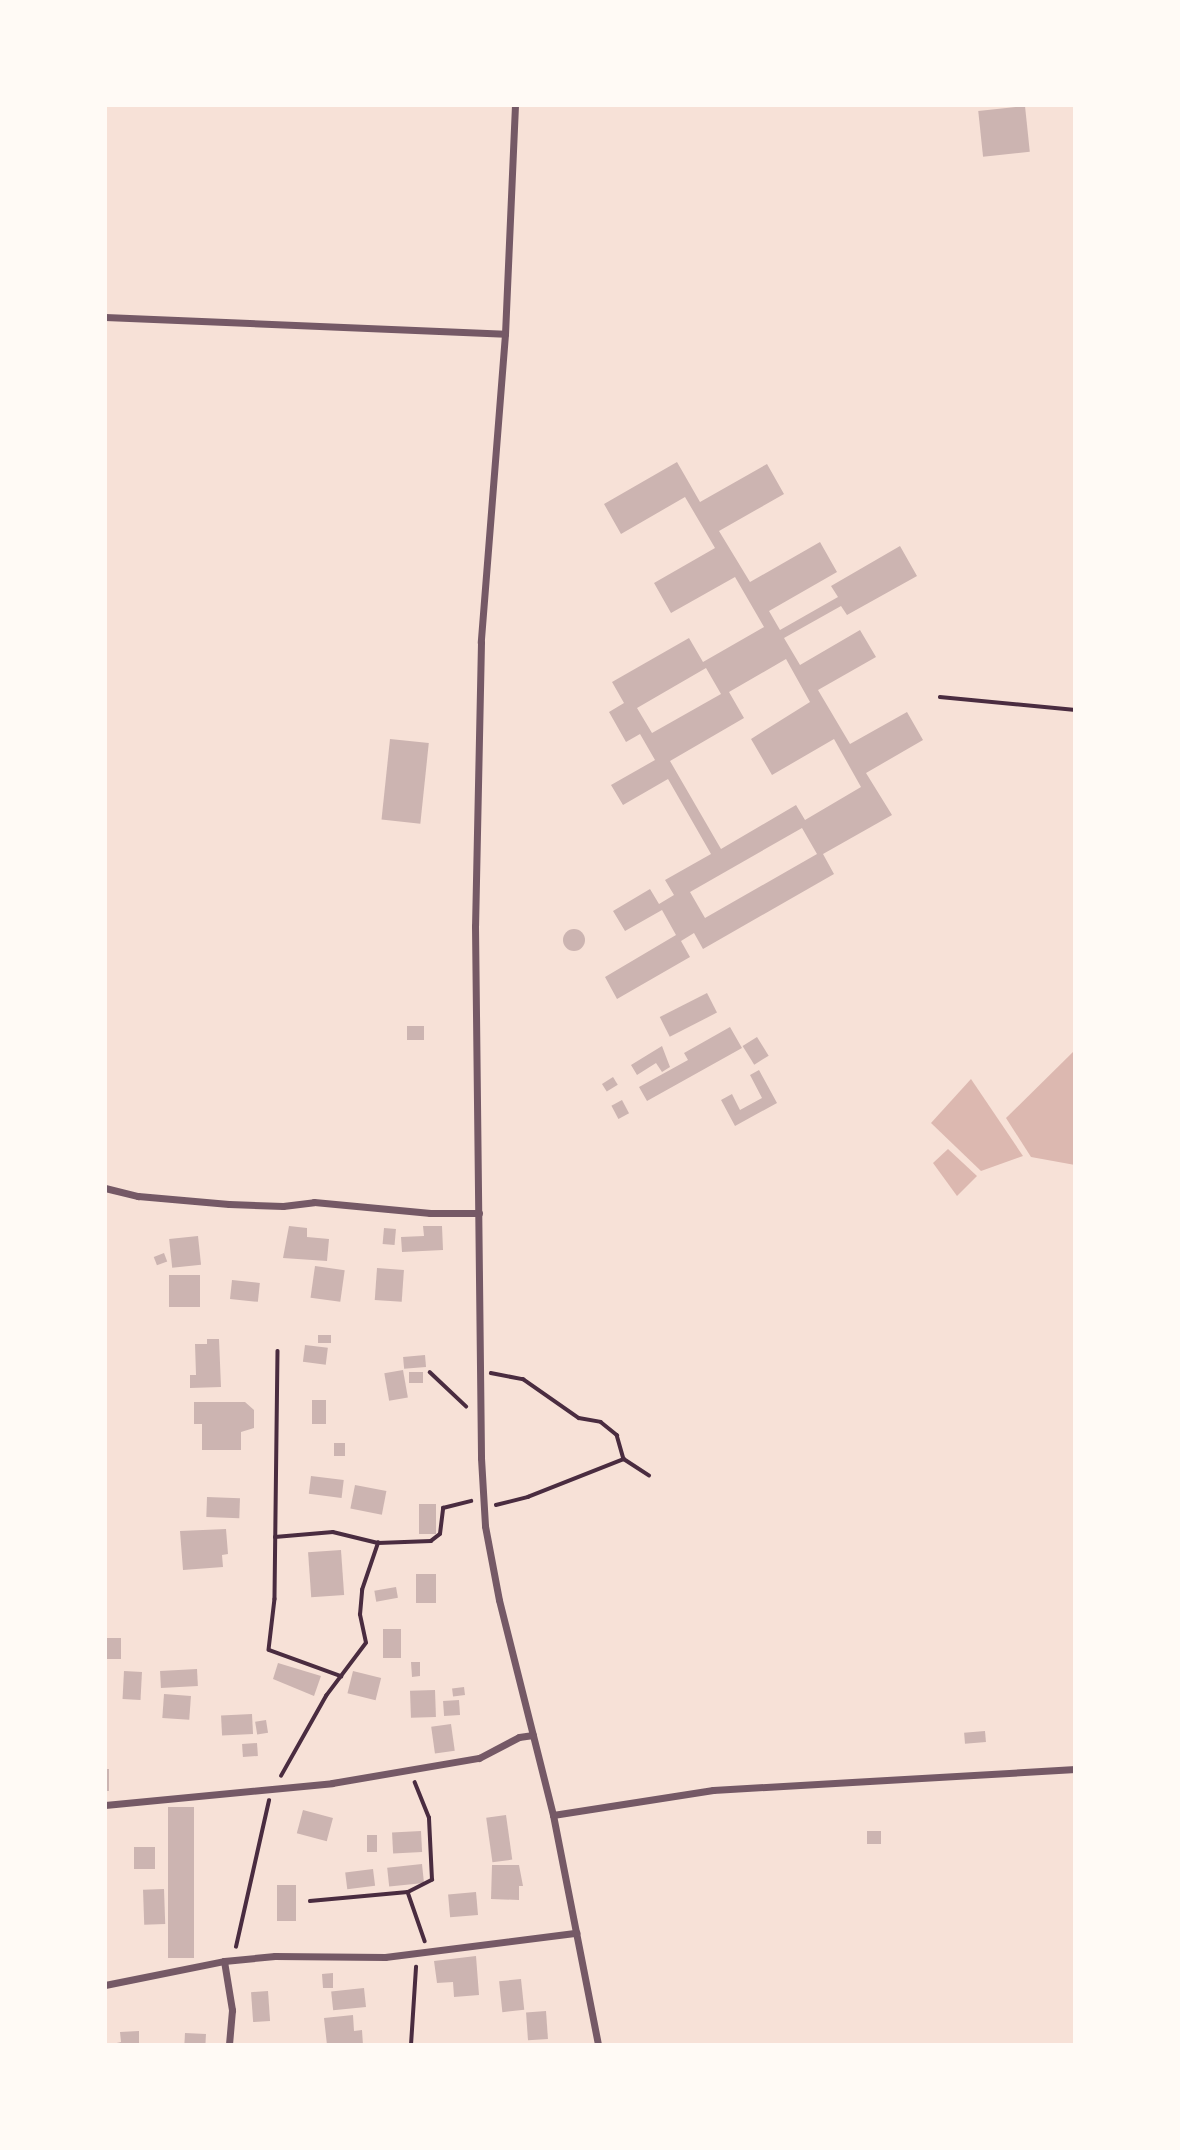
<!DOCTYPE html>
<html>
<head>
<meta charset="utf-8">
<style>
	body { margin:0 }
	#map { position:relative; width:1180px; height:2150px; overflow:hidden; background:#f7e1d7; font-family:Manrope,sans-serif }
	div>[style] { position:absolute }
	[style*='--x'] { left:calc(var(--x)*1px); top:calc(var(--y)*1px); width:calc(var(--w)*1px); rotate:calc(var(--a)*1deg) }
	.water>* { inset:0; background:#dcb8b0 }
	.building>* { inset:0; background:#ccb4b1; transform-origin:0 0 }
	.round { border-radius:50% }
	.path>* { height:3.5px; margin:-1.75px; padding:0 1.75px; transform-origin:1.75px; border-radius:1.75px; background:#4a2c40 }
	.minor>* { height:7px; margin:-3.5px; padding:0 3.5px; transform-origin:3.5px; border-radius:3.5px; background:#755966 }
	span { translate:-50% -50%; white-space:nowrap; text-align:center; line-height:1.15; -webkit-text-stroke:5px #fffaf5; paint-order:stroke }
	.frame { position:absolute; inset:0; border:107px solid #fffaf5; pointer-events:none }
</style>
</head>
<body>
<div id="map">
	<div class="water">
		<i style="clip-path:polygon(1075px 1050px,1075px 1165px,1031px 1157px,1006px 1118px)"></i>
		<i style="clip-path:polygon(971px 1079px,1023px 1156px,981px 1171px,931px 1123px)"></i>
		<i style="clip-path:polygon(948px 1149px,977px 1176px,957px 1196px,933px 1163px)"></i>
	</div>
	<div class="building">
		<i style="left:1025px;top:106px;width:46px;height:47px;rotate:84deg"></i>
		<i style="clip-path:polygon(evenodd,677px 462px,700px 502px,767px 464px,784px 494px,719px 531px,750px 582px,820px 542px,837px 572px,769px 611px,780px 630px,838px 597px,831px 586px,900px 546px,917px 576px,847px 615px,841px 606px,784px 638px,800px 665px,860px 630px,876px 657px,818px 690px,850px 744px,907px 712px,923px 740px,866px 773px,892px 815px,823px 854px,834px 874px,703px 949px,694px 933px,681px 941px,690px 957px,617px 999px,605px 977px,676px 935px,662px 910px,625px 931px,613px 911px,650px 889px,659px 904px,674px 895px,665px 880px,711px 854px,668px 779px,623px 805px,611px 785px,655px 760px,640px 734px,626px 742px,609px 712px,624px 703px,612px 682px,689px 638px,703px 662px,764px 627px,735px 577px,671px 613px,654px 583px,715px 548px,685px 497px,621px 534px,604px 504px,677px 462px,786px 659px,810px 702px,751px 739px,772px 775px,834px 739px,861px 787px,805px 820px,796px 805px,721px 849px,670px 761px,744px 718px,729px 692px,786px 659px,677px 462px,706px 668px,721px 694px,652px 733px,637px 708px,706px 668px,677px 462px,802px 828px,817px 854px,705px 918px,690px 892px,802px 828px)"></i>
		<i style="left:390px;top:739px;width:39px;height:81px;rotate:6deg"></i>
		<i class="round" style="left:563px;top:929px;width:22px;height:22px"></i>
		<i style="left:707px;top:993px;width:22px;height:53px;rotate:63deg"></i>
		<i style="left:407px;top:1026px;width:17px;height:14px"></i>
		<i style="clip-path:polygon(730px 1027px,742px 1048px,647px 1101px,639px 1087px,688px 1060px,684px 1053px)"></i>
		<i style="left:757px;top:1037px;width:22px;height:17px;rotate:58deg"></i>
		<i style="clip-path:polygon(662px 1046px,670px 1067px,662px 1072px,656px 1063px,637px 1075px,631px 1065px)"></i>
		<i style="clip-path:polygon(759px 1070px,777px 1103px,735px 1126px,721px 1100px,732px 1094px,740px 1110px,762px 1098px,750px 1075px)"></i>
		<i style="left:613px;top:1077px;width:9px;height:13px;rotate:58deg"></i>
		<i style="left:622px;top:1100px;width:15px;height:12px;rotate:62deg"></i>
		<i style="clip-path:polygon(289px 1226px,307px 1228px,307px 1237px,329px 1239px,327px 1261px,283px 1258px)"></i>
		<i style="clip-path:polygon(423px 1226px,442px 1226px,443px 1250px,402px 1252px,401px 1237px,424px 1236px)"></i>
		<i style="left:384px;top:1228px;width:12px;height:16px;rotate:5deg"></i>
		<i style="left:198px;top:1236px;width:29px;height:29px;rotate:84deg"></i>
		<i style="left:164px;top:1253px;width:9px;height:11px;rotate:69deg"></i>
		<i style="left:315px;top:1266px;width:30px;height:32px;rotate:8deg"></i>
		<i style="left:377px;top:1268px;width:27px;height:32px;rotate:4deg"></i>
		<i style="left:169px;top:1275px;width:31px;height:32px"></i>
		<i style="left:232px;top:1280px;width:28px;height:19px;rotate:6deg"></i>
		<i style="left:331px;top:1335px;width:8px;height:13px;rotate:90deg"></i>
		<i style="clip-path:polygon(207px 1339px,219px 1339px,221px 1387px,190px 1388px,190px 1375px,196px 1375px,195px 1344px,207px 1344px)"></i>
		<i style="left:305px;top:1345px;width:23px;height:17px;rotate:7deg"></i>
		<i style="left:425px;top:1355px;width:12px;height:22px;rotate:85deg"></i>
		<i style="left:403px;top:1370px;width:28px;height:19px;rotate:80deg"></i>
		<i style="left:423px;top:1372px;width:11px;height:14px;rotate:90deg"></i>
		<i style="left:312px;top:1400px;width:14px;height:24px"></i>
		<i style="clip-path:polygon(194px 1402px,245px 1402px,254px 1410px,254px 1428px,241px 1432px,241px 1450px,202px 1450px,202px 1424px,194px 1424px)"></i>
		<i style="left:345px;top:1443px;width:13px;height:11px;rotate:90deg"></i>
		<i style="left:311px;top:1476px;width:33px;height:18px;rotate:7deg"></i>
		<i style="left:355px;top:1485px;width:32px;height:24px;rotate:11deg"></i>
		<i style="left:207px;top:1497px;width:33px;height:20px;rotate:2deg"></i>
		<i style="left:419px;top:1504px;width:17px;height:30px"></i>
		<i style="clip-path:polygon(226px 1529px,228px 1554px,222px 1555px,223px 1567px,183px 1570px,180px 1531px)"></i>
		<i style="left:341px;top:1550px;width:45px;height:33px;rotate:86deg"></i>
		<i style="left:416px;top:1574px;width:20px;height:29px"></i>
		<i style="left:396px;top:1587px;width:11px;height:22px;rotate:80deg"></i>
		<i style="left:383px;top:1629px;width:18px;height:29px"></i>
		<i style="left:121px;top:1638px;width:21px;height:16px;rotate:90deg"></i>
		<i style="clip-path:polygon(411px 1662px,420px 1662px,420px 1676px,412px 1677px)"></i>
		<i style="clip-path:polygon(278px 1663px,321px 1676px,314px 1696px,273px 1679px)"></i>
		<i style="left:197px;top:1669px;width:17px;height:37px;rotate:87deg"></i>
		<i style="left:124px;top:1671px;width:18px;height:28px;rotate:3deg"></i>
		<i style="left:353px;top:1671px;width:29px;height:23px;rotate:14deg"></i>
		<i style="left:464px;top:1687px;width:8px;height:12px;rotate:83deg"></i>
		<i style="left:435px;top:1690px;width:27px;height:25px;rotate:88deg"></i>
		<i style="left:164px;top:1694px;width:27px;height:24px;rotate:4deg"></i>
		<i style="left:459px;top:1700px;width:15px;height:16px;rotate:86deg"></i>
		<i style="left:252px;top:1714px;width:20px;height:31px;rotate:87deg"></i>
		<i style="left:266px;top:1720px;width:13px;height:11px;rotate:81deg"></i>
		<i style="left:451px;top:1724px;width:27px;height:20px;rotate:82deg"></i>
		<i style="left:985px;top:1731px;width:11px;height:21px;rotate:85deg"></i>
		<i style="left:257px;top:1743px;width:13px;height:15px;rotate:86deg"></i>
		<i style="left:105px;top:1769px;width:4px;height:22px"></i>
		<i style="left:168px;top:1807px;width:26px;height:151px"></i>
		<i style="left:303px;top:1810px;width:31px;height:24px;rotate:15deg"></i>
		<i style="left:506px;top:1815px;width:45px;height:20px;rotate:82deg"></i>
		<i style="left:421px;top:1831px;width:21px;height:29px;rotate:87deg"></i>
		<i style="left:867px;top:1831px;width:14px;height:13px"></i>
		<i style="left:377px;top:1835px;width:17px;height:10px;rotate:90deg"></i>
		<i style="left:134px;top:1847px;width:21px;height:22px"></i>
		<i style="left:422px;top:1864px;width:19px;height:35px;rotate:84deg"></i>
		<i style="clip-path:polygon(492px 1865px,519px 1865px,523px 1886px,519px 1886px,519px 1900px,491px 1899px)"></i>
		<i style="left:373px;top:1869px;width:17px;height:28px;rotate:83deg"></i>
		<i style="left:277px;top:1885px;width:19px;height:36px"></i>
		<i style="left:164px;top:1889px;width:35px;height:21px;rotate:88deg"></i>
		<i style="left:476px;top:1892px;width:23px;height:28px;rotate:85deg"></i>
		<i style="clip-path:polygon(476px 1956px,479px 1995px,454px 1997px,453px 1982px,437px 1983px,434px 1961px)"></i>
		<i style="clip-path:polygon(333px 1973px,333px 1988px,323px 1988px,322px 1974px)"></i>
		<i style="left:521px;top:1979px;width:31px;height:22px;rotate:84deg"></i>
		<i style="left:364px;top:1988px;width:19px;height:33px;rotate:84deg"></i>
		<i style="left:268px;top:1991px;width:30px;height:17px;rotate:86deg"></i>
		<i style="left:546px;top:2011px;width:28px;height:20px;rotate:86deg"></i>
		<i style="clip-path:polygon(353px 2015px,354px 2031px,362px 2030px,363px 2045px,327px 2045px,324px 2018px)"></i>
		<i style="clip-path:polygon(139px 2031px,139px 2045px,108px 2045px,121px 2042px,120px 2032px)"></i>
		<i style="left:185px;top:2033px;width:21px;height:12px;rotate:3deg"></i>
	</div>
	<div class="path">
		<i style="--x:940;--y:697;--w:136;--a:5.5"></i>
		<i style="--x:278;--y:1351;--w:248;--a:90.7"></i>
		<i style="--x:275;--y:1599;--w:51;--a:96.7"></i>
		<i style="--x:269;--y:1650;--w:77;--a:19.9"></i>
		<i style="--x:430;--y:1372;--w:50;--a:43.4"></i>
		<i style="--x:491;--y:1373;--w:33;--a:11"></i>
		<i style="--x:523;--y:1379;--w:68;--a:34.9"></i>
		<i style="--x:579;--y:1418;--w:22;--a:10"></i>
		<i style="--x:601;--y:1422;--w:21;--a:39"></i>
		<i style="--x:617;--y:1435;--w:25;--a:74"></i>
		<i style="--x:496;--y:1505;--w:33;--a:-14"></i>
		<i style="--x:528;--y:1497;--w:103;--a:-21.6"></i>
		<i style="--x:624;--y:1459;--w:30;--a:33"></i>
		<i style="--x:275;--y:1537;--w:58;--a:-4.9"></i>
		<i style="--x:333;--y:1532;--w:46;--a:13.7"></i>
		<i style="--x:281;--y:1776;--w:92;--a:-60.6"></i>
		<i style="--x:326;--y:1696;--w:66;--a:-53"></i>
		<i style="--x:366;--y:1643;--w:29;--a:-102"></i>
		<i style="--x:360;--y:1615;--w:25;--a:-85"></i>
		<i style="--x:362;--y:1590;--w:50;--a:-71.2"></i>
		<i style="--x:378;--y:1543;--w:53;--a:-2.2"></i>
		<i style="--x:431;--y:1541;--w:11;--a:-38"></i>
		<i style="--x:440;--y:1534;--w:26;--a:-83"></i>
		<i style="--x:443;--y:1508;--w:29;--a:-14"></i>
		<i style="--x:408;--y:1892;--w:27;--a:-27"></i>
		<i style="--x:432;--y:1880;--w:62;--a:-92.8"></i>
		<i style="--x:429;--y:1818;--w:38;--a:-112"></i>
		<i style="--x:310;--y:1901;--w:98;--a:-5.2"></i>
		<i style="--x:408;--y:1892;--w:52;--a:70.9"></i>
		<i style="--x:236;--y:1947;--w:150;--a:-77.3"></i>
		<i style="--x:411;--y:2045;--w:78;--a:-86.3"></i>
	</div>
	<div class="minor">
		<i style="--x:515;--y:105;--w:229;--a:92.5"></i>
		<i style="--x:505;--y:334;--w:309;--a:94.5"></i>
		<i style="--x:481;--y:642;--w:284;--a:91.2"></i>
		<i style="--x:475;--y:926;--w:532;--a:89.35"></i>
		<i style="--x:481;--y:1458;--w:68;--a:86.6"></i>
		<i style="--x:485;--y:1526;--w:75;--a:79.3"></i>
		<i style="--x:499;--y:1600;--w:222;--a:75.9"></i>
		<i style="--x:553;--y:1815;--w:234;--a:78.9"></i>
		<i style="--x:105;--y:317;--w:400;--a:2.4"></i>
		<i style="--x:105;--y:1188;--w:34;--a:14"></i>
		<i style="--x:138;--y:1196;--w:91;--a:5"></i>
		<i style="--x:229;--y:1204;--w:54;--a:2.1"></i>
		<i style="--x:283;--y:1206;--w:31;--a:-7"></i>
		<i style="--x:314;--y:1202;--w:117;--a:5.4"></i>
		<i style="--x:430;--y:1213;--w:49;--a:0"></i>
		<i style="--x:105;--y:1805;--w:228;--a:-5.5"></i>
		<i style="--x:332;--y:1783;--w:149;--a:-9.7"></i>
		<i style="--x:479;--y:1758;--w:45;--a:-27.7"></i>
		<i style="--x:519;--y:1737;--w:14;--a:-8"></i>
		<i style="--x:553;--y:1815;--w:162;--a:-8.9"></i>
		<i style="--x:713;--y:1790;--w:363;--a:-3.3"></i>
		<i style="--x:224;--y:1961;--w:50;--a:80.7"></i>
		<i style="--x:232;--y:2010;--w:35;--a:95"></i>
		<i style="--x:105;--y:1985;--w:121;--a:-11.4"></i>
		<i style="--x:224;--y:1961;--w:51;--a:-5.6"></i>
		<i style="--x:275;--y:1956;--w:110;--a:0.5"></i>
		<i style="--x:385;--y:1957;--w:193;--a:-7.2"></i>
	</div>
	<div class="frame"></div>
</div>
</body>
</html>
